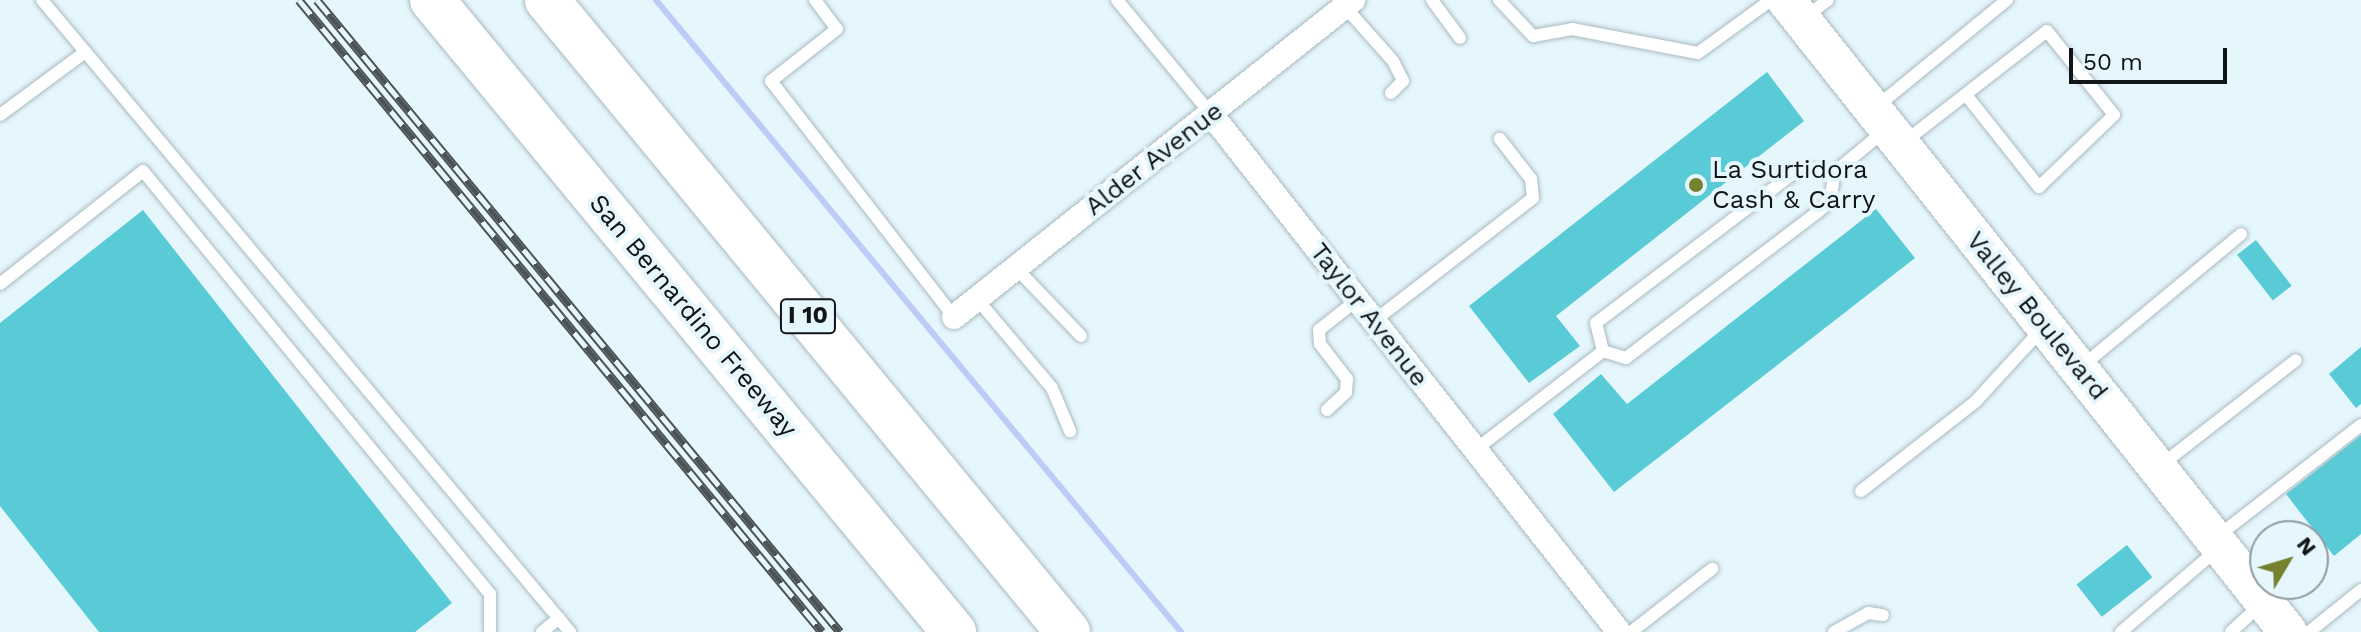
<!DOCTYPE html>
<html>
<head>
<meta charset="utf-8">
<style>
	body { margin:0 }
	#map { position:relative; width:2361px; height:632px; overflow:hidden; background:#e6f6fd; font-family:"Work Sans",sans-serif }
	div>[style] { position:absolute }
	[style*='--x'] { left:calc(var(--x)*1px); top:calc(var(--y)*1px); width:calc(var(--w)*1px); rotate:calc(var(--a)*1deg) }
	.stream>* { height:6px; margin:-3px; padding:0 3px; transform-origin:3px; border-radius:3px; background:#bdccf7 }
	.building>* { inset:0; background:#58cbd6; transform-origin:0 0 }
	.roads { filter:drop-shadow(0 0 2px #aabac1) drop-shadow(0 0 2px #aabac1) }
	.service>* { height:12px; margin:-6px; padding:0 6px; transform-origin:6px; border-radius:6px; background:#fff }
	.minor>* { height:24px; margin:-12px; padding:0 12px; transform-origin:12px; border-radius:12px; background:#fff }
	.primary>* { height:38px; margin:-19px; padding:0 19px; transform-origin:19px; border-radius:19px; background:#fff }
	.motorway>* { height:44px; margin:-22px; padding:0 22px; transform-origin:22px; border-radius:22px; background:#fff }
	.rail>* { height:9px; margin-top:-4.5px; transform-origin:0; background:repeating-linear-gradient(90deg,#e6f6fd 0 18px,#4b5357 0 36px); box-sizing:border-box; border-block:2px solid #4b5357 }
	.dots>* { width:22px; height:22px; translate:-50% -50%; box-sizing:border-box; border:4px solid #e6f6fd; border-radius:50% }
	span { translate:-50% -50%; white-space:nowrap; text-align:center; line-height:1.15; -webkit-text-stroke:8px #e6f6fd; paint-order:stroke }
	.shield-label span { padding:2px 6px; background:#e6f6fd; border:2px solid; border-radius:6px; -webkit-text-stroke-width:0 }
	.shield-label { font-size:24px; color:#101518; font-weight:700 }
	.street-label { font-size:26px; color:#101518 }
	.poi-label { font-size:26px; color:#101518 }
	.left { translate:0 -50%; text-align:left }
	.north { position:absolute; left:2249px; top:520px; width:80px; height:80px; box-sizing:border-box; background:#e6f6fd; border:2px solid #909ca1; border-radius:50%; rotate:52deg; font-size:22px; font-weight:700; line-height:32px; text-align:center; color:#101518 }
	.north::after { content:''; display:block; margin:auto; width:28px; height:36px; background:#75812e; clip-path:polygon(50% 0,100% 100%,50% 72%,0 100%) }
	.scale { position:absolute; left:2069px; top:48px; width:158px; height:36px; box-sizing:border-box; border:4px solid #101518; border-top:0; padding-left:10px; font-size:24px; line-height:28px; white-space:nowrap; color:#101518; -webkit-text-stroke:6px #e6f6fd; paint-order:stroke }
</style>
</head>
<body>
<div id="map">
	<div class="stream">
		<i style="--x:656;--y:0;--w:822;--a:50.28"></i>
	</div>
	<div class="building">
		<i style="clip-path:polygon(1767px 72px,1804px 121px,1556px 316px,1580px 346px,1529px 383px,1469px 306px)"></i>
		<i style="clip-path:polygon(1876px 209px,1915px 258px,1614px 492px,1553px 414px,1601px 374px,1627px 404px)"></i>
		<i style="clip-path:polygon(143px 210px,452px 603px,415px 632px,99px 632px,0 506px,0 323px)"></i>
		<i style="left:2256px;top:240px;width:58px;height:24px;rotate:52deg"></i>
		<i style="clip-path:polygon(2361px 347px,2361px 404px,2356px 408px,2329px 374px)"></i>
		<i style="clip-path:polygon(2361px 435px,2361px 534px,2334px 556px,2286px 494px)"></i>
		<i style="left:2127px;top:545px;width:41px;height:64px;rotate:52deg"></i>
	</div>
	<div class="roads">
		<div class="service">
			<i style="--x:42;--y:0;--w:824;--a:50.12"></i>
			<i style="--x:815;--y:0;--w:36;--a:53"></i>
			<i style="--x:837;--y:29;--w:84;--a:141.8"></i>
			<i style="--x:771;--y:81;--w:299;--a:52.2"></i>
			<i style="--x:1117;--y:0;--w:148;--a:50.5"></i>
			<i style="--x:1432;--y:0;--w:47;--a:53.6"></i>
			<i style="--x:1499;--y:0;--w:50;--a:46.6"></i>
			<i style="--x:1533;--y:36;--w:40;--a:-10"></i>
			<i style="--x:1572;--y:29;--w:128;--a:10.8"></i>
			<i style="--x:1698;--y:53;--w:90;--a:-36"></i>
			<i style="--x:1345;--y:7;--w:72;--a:48.4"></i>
			<i style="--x:1393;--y:61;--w:22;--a:63"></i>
			<i style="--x:1403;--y:81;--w:17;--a:135"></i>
			<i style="--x:1804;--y:18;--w:30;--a:-37"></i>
			<i style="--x:1875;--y:108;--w:171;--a:-39.3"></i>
			<i style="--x:0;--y:115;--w:106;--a:-36.5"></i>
			<i style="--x:1903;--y:143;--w:182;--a:-37.9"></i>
			<i style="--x:2047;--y:31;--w:107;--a:51.4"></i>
			<i style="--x:2114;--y:115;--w:104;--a:136.2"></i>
			<i style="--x:2039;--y:187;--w:116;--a:-128.4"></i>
			<i style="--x:1016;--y:268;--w:94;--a:46.3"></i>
			<i style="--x:0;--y:284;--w:182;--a:-38.3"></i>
			<i style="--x:143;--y:171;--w:547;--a:50.64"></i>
			<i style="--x:490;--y:594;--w:38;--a:90"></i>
			<i style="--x:977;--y:299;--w:116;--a:49.9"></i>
			<i style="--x:1052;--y:388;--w:47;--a:67.3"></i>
			<i style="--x:1374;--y:321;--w:201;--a:-37.7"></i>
			<i style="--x:1533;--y:198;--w:19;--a:-96"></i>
			<i style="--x:1531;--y:179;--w:51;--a:-127.8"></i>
			<i style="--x:1603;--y:351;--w:29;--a:-104"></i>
			<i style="--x:1596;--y:323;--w:256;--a:-37.2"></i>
			<i style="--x:1800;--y:168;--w:35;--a:7"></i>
			<i style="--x:2081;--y:367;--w:208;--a:-39.7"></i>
			<i style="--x:1327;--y:410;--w:26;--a:-43"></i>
			<i style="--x:1346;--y:392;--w:13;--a:-86"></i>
			<i style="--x:1347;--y:379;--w:44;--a:-127.6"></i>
			<i style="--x:1320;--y:344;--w:14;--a:-94"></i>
			<i style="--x:1319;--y:330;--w:48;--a:-38.3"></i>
			<i style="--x:1475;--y:450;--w:162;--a:-37.7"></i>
			<i style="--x:1603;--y:351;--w:24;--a:17"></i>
			<i style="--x:1626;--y:358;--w:238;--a:-37.3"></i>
			<i style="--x:1815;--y:214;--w:19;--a:-39"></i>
			<i style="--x:1830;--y:202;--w:30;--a:-81"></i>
			<i style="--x:1835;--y:172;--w:64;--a:-39.9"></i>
			<i style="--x:2160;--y:466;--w:172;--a:-37.9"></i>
			<i style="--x:1861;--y:491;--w:146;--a:-38"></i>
			<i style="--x:1976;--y:401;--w:99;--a:-47.5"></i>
			<i style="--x:2218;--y:536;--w:181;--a:-37.8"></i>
			<i style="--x:542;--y:632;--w:22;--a:-39"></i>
			<i style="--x:1631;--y:632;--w:103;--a:-37.9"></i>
			<i style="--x:1834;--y:632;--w:39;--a:-29"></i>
			<i style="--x:1868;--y:613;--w:15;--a:8"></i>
			<i style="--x:2121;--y:632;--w:128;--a:-40.6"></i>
			<i style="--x:2231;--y:632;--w:41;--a:-43"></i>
			<i style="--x:2309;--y:632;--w:67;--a:-38.9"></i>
		</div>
		<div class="minor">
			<i style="--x:1211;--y:114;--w:659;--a:51.77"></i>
			<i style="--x:954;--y:317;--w:510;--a:-38.47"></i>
		</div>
		<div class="primary">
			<i style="--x:1786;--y:0;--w:807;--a:51.54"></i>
		</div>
		<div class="motorway">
			<i style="--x:432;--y:0;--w:820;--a:50.45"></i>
			<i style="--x:547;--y:0;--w:819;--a:50.5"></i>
		</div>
	</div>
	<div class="rail">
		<i style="--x:299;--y:0;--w:820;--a:50.39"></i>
		<i style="--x:317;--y:0;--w:820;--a:50.39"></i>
	</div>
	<div class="dots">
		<i style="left:1696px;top:185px;background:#75812e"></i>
	</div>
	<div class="shield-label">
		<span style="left:808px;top:316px">I 10</span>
	</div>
	<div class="street-label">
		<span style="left:1154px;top:159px;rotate:-38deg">Alder Avenue</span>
		<span style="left:1369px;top:315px;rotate:52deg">Taylor Avenue</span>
		<span style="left:693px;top:316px;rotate:50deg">San Bernardino Freeway</span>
		<span style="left:2037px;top:316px;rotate:51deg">Valley Boulevard</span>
	</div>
	<div class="poi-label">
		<span class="left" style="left:1712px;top:185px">La Surtidora<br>Cash &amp; Carry</span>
	</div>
	<div class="north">N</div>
	<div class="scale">50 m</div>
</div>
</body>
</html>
